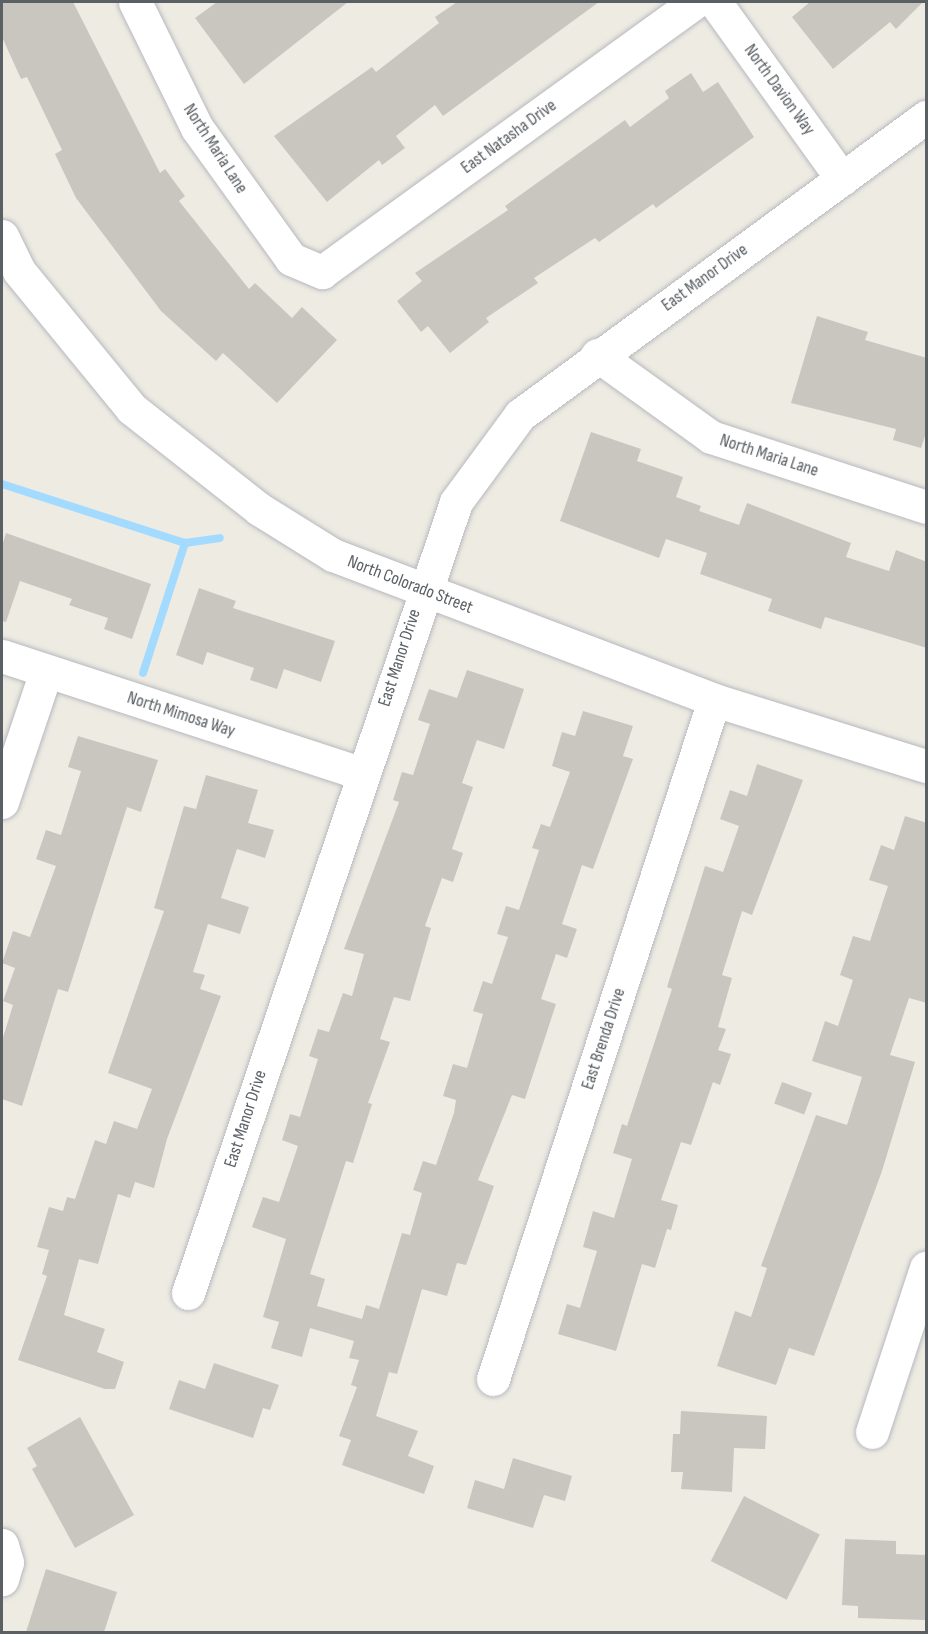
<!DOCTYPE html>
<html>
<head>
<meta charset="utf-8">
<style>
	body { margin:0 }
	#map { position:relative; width:928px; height:1634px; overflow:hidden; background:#eeebe3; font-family:"Sofia Sans Condensed",sans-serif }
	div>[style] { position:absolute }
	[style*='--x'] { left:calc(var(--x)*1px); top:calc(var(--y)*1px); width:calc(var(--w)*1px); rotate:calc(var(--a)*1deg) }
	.stream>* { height:8px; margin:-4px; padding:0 4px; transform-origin:4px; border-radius:4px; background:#a2dbff }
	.building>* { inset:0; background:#c9c6c0; transform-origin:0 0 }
	.roads { filter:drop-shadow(0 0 2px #b6b9be) drop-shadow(0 0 2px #b6b9be) }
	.minor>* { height:33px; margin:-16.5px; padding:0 16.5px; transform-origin:16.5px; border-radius:16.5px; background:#fff }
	span { translate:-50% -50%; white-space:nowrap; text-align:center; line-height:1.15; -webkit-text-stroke:4.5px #fff; paint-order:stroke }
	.street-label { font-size:18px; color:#5b6064 }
	.frame { position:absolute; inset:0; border:3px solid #5b6064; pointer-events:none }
</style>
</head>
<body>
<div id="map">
	<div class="stream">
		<i style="--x:2;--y:484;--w:192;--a:17.9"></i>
		<i style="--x:185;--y:543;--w:35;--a:-8"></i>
		<i style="--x:143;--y:673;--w:137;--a:-72.1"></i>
	</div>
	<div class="building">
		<i style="clip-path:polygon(2px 2px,73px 2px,160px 173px,165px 169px,185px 196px,179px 201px,249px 289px,255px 283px,292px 318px,302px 307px,337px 340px,277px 403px,223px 353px,216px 361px,161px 311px,76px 198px,55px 154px,62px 150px,27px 77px,21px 79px,2px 37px)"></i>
		<i style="clip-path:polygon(217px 2px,348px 2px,244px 84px,195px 18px)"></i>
		<i style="clip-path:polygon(457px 2px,599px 2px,443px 116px,435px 105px,396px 136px,405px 148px,382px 165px,379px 160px,327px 202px,274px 136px,372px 67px,376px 72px,439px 23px,435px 17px)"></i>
		<i style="clip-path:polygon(810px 2px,923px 2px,896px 29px,890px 22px,833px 69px,792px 17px)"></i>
		<i style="clip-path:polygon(691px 73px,703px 92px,718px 82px,754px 137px,656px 208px,653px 204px,599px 242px,595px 238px,534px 278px,538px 283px,486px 318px,489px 322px,450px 353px,428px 326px,421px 332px,397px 301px,422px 281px,415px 273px,508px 210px,505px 206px,625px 120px,630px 127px,669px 98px,665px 91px)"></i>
		<i style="clip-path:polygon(817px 316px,868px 332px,865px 340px,927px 358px,927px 430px,921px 448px,893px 440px,896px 429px,791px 403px)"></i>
		<i style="clip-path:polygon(591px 432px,641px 449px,637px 461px,683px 477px,676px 497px,701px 506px,699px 511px,739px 525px,747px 503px,851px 543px,846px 557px,889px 571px,896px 550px,927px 562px,927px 648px,825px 617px,821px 629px,768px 611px,772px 599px,700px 574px,707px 553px,666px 539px,659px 558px,560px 521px)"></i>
		<i style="clip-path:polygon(6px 533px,151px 584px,132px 639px,104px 629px,108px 618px,69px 605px,72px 599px,20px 581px,6px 622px,2px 621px,2px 546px)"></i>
		<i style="clip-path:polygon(199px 588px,236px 601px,233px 608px,335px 641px,321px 682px,284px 669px,277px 689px,250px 680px,254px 668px,207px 652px,203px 665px,176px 655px)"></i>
		<i style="clip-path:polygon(467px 670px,524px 689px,504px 749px,477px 740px,462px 783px,473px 787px,452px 849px,463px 853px,453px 882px,442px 878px,425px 926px,431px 928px,410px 1001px,394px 997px,380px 1039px,390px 1042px,368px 1103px,372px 1104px,353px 1163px,346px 1161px,310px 1274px,325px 1279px,317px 1306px,362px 1319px,366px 1305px,379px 1309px,402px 1233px,410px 1235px,422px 1193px,413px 1190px,423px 1161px,436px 1165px,454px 1113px,456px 1100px,443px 1096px,453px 1064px,467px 1068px,483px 1014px,473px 1011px,483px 981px,492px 984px,508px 937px,497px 934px,506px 906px,519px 910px,539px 850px,532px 848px,541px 824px,550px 827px,570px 772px,552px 766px,562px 732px,575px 736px,583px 711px,633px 726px,623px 756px,633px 759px,593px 869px,582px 865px,562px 924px,577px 929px,567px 958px,556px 954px,541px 999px,556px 1004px,525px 1099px,512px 1095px,478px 1180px,494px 1186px,466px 1265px,457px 1263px,447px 1296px,422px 1289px,397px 1374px,389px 1372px,376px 1416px,418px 1431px,408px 1456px,434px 1466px,424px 1494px,342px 1465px,351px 1440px,339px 1436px,357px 1387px,351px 1385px,359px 1360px,349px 1358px,354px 1341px,310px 1328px,302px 1357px,271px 1348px,279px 1322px,263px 1317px,286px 1239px,252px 1227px,263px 1197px,279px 1202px,298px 1146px,282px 1140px,290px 1114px,300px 1117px,318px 1059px,309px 1056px,318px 1029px,329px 1032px,343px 993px,352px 996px,364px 954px,344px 949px,399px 802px,393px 800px,402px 772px,413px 775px,430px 724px,418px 720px,429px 689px,457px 698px)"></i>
		<i style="clip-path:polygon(78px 736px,158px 760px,141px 812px,127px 807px,68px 992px,58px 989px,22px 1106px,2px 1099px,2px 1041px,13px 1005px,3px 1001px,15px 968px,2px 963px,13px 931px,30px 937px,56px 866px,36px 859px,46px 830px,61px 835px,81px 771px,68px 767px)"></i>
		<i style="clip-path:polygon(757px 764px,803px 780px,752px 915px,742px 911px,722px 975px,732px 978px,718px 1027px,726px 1029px,718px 1050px,731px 1054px,720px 1085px,713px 1082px,691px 1145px,681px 1142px,661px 1200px,678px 1205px,671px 1230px,667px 1229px,655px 1268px,642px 1264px,616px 1351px,558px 1334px,567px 1304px,580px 1308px,597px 1251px,583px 1247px,593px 1211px,614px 1218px,632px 1159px,613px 1153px,622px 1124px,627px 1126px,672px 989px,667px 987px,705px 866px,723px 872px,739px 826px,720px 819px,730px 790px,747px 796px)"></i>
		<i style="clip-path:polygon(206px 775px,258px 790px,248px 823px,274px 830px,265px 858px,237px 849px,221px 898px,249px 907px,240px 934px,208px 924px,193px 972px,205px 975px,200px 989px,221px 996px,167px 1139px,154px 1188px,135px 1182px,130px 1198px,118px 1194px,98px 1264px,79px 1259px,64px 1315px,105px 1329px,97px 1352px,124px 1362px,115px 1389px,105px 1389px,18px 1360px,47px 1276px,42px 1274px,49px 1250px,37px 1247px,49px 1207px,63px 1211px,67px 1197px,75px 1199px,95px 1140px,106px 1144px,114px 1121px,137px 1129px,152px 1089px,108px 1073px,164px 911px,154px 908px,184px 806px,196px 809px)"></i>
		<i style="clip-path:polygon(905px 816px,927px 823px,927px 1003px,909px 998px,890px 1055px,915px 1062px,882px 1171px,814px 1356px,789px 1348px,776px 1385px,717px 1366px,735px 1311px,751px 1317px,767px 1268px,761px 1266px,816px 1115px,847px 1125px,862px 1077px,812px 1061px,825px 1021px,838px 1026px,853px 980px,840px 975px,853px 936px,870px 941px,888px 886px,869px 880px,881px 845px,894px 850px)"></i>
		<i style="left:782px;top:1082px;width:32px;height:23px;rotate:20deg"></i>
		<i style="clip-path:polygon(214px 1363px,279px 1385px,270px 1410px,263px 1408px,253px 1438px,169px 1409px,179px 1380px,205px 1389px)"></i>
		<i style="clip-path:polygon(681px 1411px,767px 1416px,765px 1449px,734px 1448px,732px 1492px,681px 1489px,683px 1472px,671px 1472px,673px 1434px,680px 1434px)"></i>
		<i style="clip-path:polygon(80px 1417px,134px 1515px,75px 1548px,32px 1469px,37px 1466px,27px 1448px)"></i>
		<i style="clip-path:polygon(513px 1458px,572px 1476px,565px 1501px,544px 1495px,533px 1528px,467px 1508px,475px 1480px,504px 1489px)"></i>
		<i style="left:744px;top:1496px;width:85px;height:73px;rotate:27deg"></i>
		<i style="clip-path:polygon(845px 1539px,896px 1541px,896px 1554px,927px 1555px,925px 1620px,858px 1618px,858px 1606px,842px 1605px)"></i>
		<i style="clip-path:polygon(46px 1569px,117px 1592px,104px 1632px,26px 1632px)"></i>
	</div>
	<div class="roads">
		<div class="minor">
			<i style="--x:135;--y:2;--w:140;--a:63.8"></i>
			<i style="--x:197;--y:128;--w:161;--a:54.3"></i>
			<i style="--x:291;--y:259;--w:34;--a:23"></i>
			<i style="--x:322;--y:272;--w:460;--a:-35.9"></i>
			<i style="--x:715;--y:2;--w:218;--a:54.3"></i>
			<i style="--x:2;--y:236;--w:39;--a:64"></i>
			<i style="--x:19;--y:271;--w:178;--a:50.7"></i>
			<i style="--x:132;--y:409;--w:162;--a:38.2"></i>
			<i style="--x:259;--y:509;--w:87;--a:31.9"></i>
			<i style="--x:333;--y:555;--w:408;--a:20.8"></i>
			<i style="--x:714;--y:700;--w:222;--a:17.3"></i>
			<i style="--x:597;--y:355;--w:140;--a:35.7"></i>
			<i style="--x:711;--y:437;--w:226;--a:18"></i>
			<i style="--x:2;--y:656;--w:378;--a:18.1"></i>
			<i style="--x:2;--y:802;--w:138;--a:-71.4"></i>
			<i style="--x:188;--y:1293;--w:835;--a:-71.28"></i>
			<i style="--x:456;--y:502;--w:108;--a:-53.7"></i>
			<i style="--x:520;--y:415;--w:504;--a:-36.28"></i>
			<i style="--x:493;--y:1379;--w:714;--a:-71.97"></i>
			<i style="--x:872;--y:1432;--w:173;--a:-71.8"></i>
			<i style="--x:2;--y:1545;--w:18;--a:74"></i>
			<i style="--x:7;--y:1562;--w:18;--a:106"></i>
		</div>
	</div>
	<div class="street-label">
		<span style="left:779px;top:90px;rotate:54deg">North Davion Way</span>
		<span style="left:509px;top:137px;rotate:-36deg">East Natasha Drive</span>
		<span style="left:215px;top:149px;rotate:57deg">North Maria Lane</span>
		<span style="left:705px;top:278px;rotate:-36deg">East Manor Drive</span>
		<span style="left:769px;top:456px;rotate:18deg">North Maria Lane</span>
		<span style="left:410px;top:585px;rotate:21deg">North Colorado Street</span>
		<span style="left:400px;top:658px;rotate:-72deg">East Manor Drive</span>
		<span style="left:181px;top:715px;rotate:18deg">North Mimosa Way</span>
		<span style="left:604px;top:1039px;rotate:-72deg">East Brenda Drive</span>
		<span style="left:246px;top:1119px;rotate:-72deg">East Manor Drive</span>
	</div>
	<div class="frame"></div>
</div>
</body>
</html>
